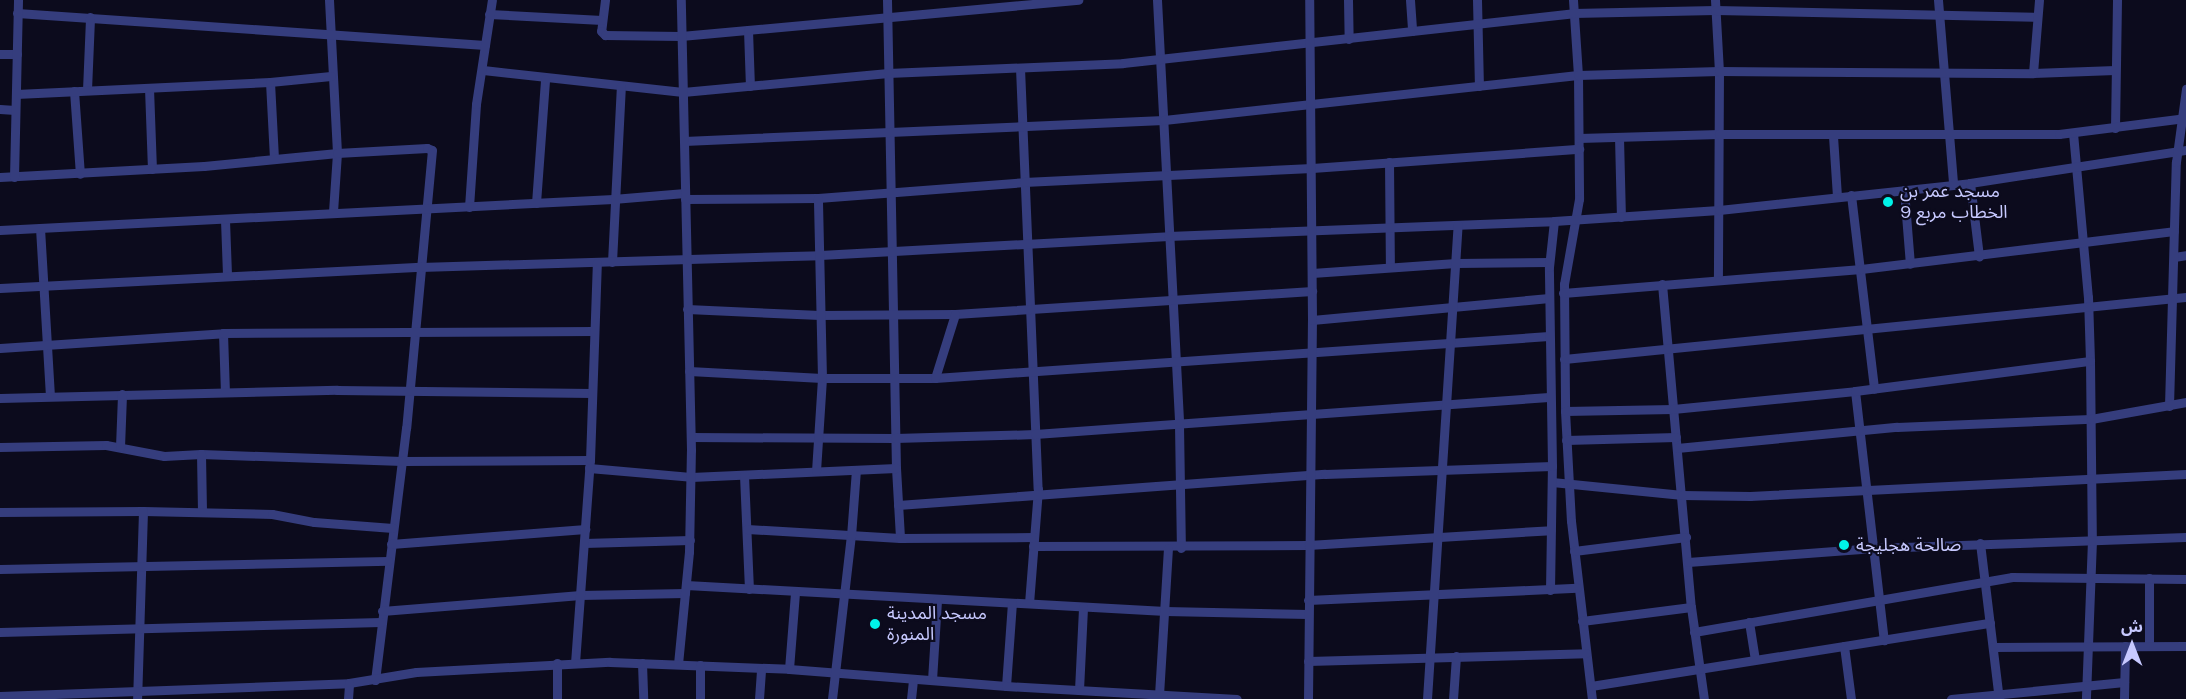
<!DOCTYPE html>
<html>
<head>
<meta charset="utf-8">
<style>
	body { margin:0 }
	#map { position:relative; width:2186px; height:699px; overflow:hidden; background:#0c0b1d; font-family:"DM Sans","Noto Sans Arabic",sans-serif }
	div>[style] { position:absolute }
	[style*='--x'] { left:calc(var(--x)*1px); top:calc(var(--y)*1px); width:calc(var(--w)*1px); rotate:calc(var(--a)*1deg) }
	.street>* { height:9px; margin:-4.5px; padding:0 4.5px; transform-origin:4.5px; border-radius:4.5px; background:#353d7d }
	.dots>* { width:16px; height:16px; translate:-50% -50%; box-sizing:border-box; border:3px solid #0c0b1d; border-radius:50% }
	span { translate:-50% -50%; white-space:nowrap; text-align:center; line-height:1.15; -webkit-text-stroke:4.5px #0c0b1d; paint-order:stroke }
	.poi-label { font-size:18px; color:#c7c9ff }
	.left { translate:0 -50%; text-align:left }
	.north { position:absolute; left:2102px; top:615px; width:60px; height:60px; -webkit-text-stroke:4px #0c0b1d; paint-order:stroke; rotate:0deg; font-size:16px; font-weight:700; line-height:24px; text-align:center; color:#c7c9ff }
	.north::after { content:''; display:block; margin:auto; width:21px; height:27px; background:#c7c9ff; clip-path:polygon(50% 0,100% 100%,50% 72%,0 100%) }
</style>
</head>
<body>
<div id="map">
	<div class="street">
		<i style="--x:329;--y:0;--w:153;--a:87"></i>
		<i style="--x:337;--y:153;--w:59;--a:93.9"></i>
		<i style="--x:605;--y:0;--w:31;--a:97"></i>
		<i style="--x:601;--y:31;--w:6;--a:45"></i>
		<i style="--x:605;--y:35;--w:76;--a:0.8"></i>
		<i style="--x:681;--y:36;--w:399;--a:-5.2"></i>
		<i style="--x:887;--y:0;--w:468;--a:88.9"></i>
		<i style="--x:896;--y:468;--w:70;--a:86.7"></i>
		<i style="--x:1157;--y:0;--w:426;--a:87"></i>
		<i style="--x:1179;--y:425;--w:123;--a:89.1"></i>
		<i style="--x:1348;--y:0;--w:39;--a:89"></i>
		<i style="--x:1410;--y:0;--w:31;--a:86"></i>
		<i style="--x:1477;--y:0;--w:86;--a:88.7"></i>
		<i style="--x:1573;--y:0;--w:75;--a:86.2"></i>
		<i style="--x:1578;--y:75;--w:124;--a:89.5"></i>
		<i style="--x:1579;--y:199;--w:86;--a:100"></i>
		<i style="--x:1564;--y:284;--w:127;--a:89.5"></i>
		<i style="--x:1565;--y:411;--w:110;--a:86.9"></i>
		<i style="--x:1571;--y:521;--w:179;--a:83.3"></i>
		<i style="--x:1715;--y:0;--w:71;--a:86.8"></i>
		<i style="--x:1719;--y:71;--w:209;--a:90.3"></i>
		<i style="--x:1938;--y:0;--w:185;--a:85.3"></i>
		<i style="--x:17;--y:13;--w:469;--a:3.9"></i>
		<i style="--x:489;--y:14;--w:113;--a:3"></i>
		<i style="--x:748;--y:30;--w:56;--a:88"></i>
		<i style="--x:0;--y:54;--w:17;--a:0"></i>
		<i style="--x:1020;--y:68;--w:421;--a:87.6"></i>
		<i style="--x:1038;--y:489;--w:114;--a:94.5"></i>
		<i style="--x:483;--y:70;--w:201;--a:6.3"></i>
		<i style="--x:683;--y:92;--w:206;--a:-5.3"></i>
		<i style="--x:888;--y:73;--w:235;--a:-2.4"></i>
		<i style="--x:1123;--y:63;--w:453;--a:-6.3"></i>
		<i style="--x:1573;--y:13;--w:142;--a:-1.2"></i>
		<i style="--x:1715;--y:10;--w:322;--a:1.2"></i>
		<i style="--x:2033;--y:73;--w:82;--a:-2.1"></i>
		<i style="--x:270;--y:82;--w:77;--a:87"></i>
		<i style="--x:149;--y:88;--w:81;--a:87.9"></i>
		<i style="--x:87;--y:90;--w:73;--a:-87.6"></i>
		<i style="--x:74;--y:91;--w:83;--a:85.9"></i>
		<i style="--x:16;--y:94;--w:254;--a:-2.7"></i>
		<i style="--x:270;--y:82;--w:61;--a:-5.6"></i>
		<i style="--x:0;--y:109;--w:15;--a:4"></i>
		<i style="--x:2115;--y:128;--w:128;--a:-89.1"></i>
		<i style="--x:2073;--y:133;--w:165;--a:84.8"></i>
		<i style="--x:2088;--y:297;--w:64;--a:88.2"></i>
		<i style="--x:2090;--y:361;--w:179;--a:89.4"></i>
		<i style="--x:2092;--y:540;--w:159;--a:92.2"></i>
		<i style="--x:1833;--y:136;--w:61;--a:86.2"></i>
		<i style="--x:1619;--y:137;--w:80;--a:88.6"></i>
		<i style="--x:1579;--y:138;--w:140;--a:-1.6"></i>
		<i style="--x:1719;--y:134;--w:340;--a:0"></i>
		<i style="--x:2059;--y:134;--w:128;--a:-7.2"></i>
		<i style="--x:684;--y:141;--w:480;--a:-2.5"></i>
		<i style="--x:1164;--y:120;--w:416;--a:-6.2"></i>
		<i style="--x:1578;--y:75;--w:141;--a:-1.6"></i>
		<i style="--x:1719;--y:71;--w:314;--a:0.4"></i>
		<i style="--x:2033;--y:73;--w:73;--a:-85.3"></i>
		<i style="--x:1389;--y:162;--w:105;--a:89.5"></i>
		<i style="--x:0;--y:177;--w:204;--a:-3.1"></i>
		<i style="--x:204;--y:166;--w:134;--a:-5.6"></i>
		<i style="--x:337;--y:153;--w:90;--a:-3.2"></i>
		<i style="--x:427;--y:148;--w:5;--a:22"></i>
		<i style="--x:432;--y:150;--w:279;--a:95.3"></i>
		<i style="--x:406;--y:428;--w:254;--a:97"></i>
		<i style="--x:14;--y:177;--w:177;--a:-88.7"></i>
		<i style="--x:1970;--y:183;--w:74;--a:83"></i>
		<i style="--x:1904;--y:190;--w:74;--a:85.4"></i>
		<i style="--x:1851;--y:195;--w:195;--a:83.2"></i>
		<i style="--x:685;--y:199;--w:133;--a:-0.4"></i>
		<i style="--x:818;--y:198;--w:207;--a:-4.4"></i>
		<i style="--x:1024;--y:182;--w:288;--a:-2.8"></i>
		<i style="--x:1312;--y:168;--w:268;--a:-4.1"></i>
		<i style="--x:536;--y:203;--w:124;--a:-85.8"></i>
		<i style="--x:469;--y:207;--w:103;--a:-86.1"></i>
		<i style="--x:476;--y:104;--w:105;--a:-81.3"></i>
		<i style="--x:225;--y:220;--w:55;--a:87.9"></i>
		<i style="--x:40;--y:228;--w:167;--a:86.6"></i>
		<i style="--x:0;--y:230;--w:614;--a:-2.9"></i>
		<i style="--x:613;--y:199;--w:72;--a:-4.8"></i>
		<i style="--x:2174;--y:257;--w:12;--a:-9"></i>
		<i style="--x:612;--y:262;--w:176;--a:-87.1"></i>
		<i style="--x:1312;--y:273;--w:144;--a:-4"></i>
		<i style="--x:1456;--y:263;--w:93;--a:-0.6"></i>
		<i style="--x:1662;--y:284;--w:324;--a:84.9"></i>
		<i style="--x:1691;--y:607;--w:93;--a:82"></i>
		<i style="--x:0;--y:288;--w:421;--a:-2.9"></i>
		<i style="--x:420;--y:267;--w:400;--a:-1.7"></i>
		<i style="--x:820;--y:255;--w:349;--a:-3.1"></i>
		<i style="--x:1168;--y:236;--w:386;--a:-2.2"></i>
		<i style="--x:1554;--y:221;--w:165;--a:-3.8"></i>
		<i style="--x:1719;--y:210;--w:252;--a:-6.1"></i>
		<i style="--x:1970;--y:183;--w:219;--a:-8.7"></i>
		<i style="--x:1563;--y:293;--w:299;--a:-4.6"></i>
		<i style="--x:1861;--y:269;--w:315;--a:-6.9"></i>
		<i style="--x:687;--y:309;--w:133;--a:2.6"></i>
		<i style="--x:820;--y:315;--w:135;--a:-0.4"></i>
		<i style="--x:955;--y:314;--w:358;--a:-3.7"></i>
		<i style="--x:1312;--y:320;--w:238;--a:-5.3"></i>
		<i style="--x:223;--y:333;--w:59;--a:88.1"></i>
		<i style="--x:0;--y:348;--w:224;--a:-3.8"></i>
		<i style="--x:223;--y:333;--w:371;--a:-0.3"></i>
		<i style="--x:1564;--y:359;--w:625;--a:-5.69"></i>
		<i style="--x:689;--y:371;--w:133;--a:3"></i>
		<i style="--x:822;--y:378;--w:113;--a:0"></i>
		<i style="--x:935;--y:378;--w:615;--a:-3.91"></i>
		<i style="--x:935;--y:378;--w:67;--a:-72.6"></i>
		<i style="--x:1855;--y:391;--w:251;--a:83.4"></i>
		<i style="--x:0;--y:398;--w:337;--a:-1.4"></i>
		<i style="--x:337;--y:390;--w:255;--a:0.7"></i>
		<i style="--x:2169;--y:406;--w:244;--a:-88.4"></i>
		<i style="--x:2176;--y:162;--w:74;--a:-82.2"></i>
		<i style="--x:1565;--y:411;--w:108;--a:-1.1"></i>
		<i style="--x:1673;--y:409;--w:183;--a:-5.6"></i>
		<i style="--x:1855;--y:391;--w:237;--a:-7.3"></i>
		<i style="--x:691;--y:437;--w:204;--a:0.3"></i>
		<i style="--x:895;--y:438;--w:140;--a:-1.6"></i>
		<i style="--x:1035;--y:434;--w:515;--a:-4.12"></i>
		<i style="--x:1566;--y:440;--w:110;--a:-1.6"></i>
		<i style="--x:0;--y:447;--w:106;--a:-1.1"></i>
		<i style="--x:106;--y:445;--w:59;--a:10.7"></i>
		<i style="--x:164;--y:456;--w:37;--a:-3"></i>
		<i style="--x:201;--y:454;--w:201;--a:2"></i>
		<i style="--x:402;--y:461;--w:188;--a:-0.3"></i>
		<i style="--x:120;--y:447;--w:53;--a:-87.8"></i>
		<i style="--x:1677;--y:448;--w:221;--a:-5.5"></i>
		<i style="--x:1897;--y:427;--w:194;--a:-2.4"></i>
		<i style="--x:2091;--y:419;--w:97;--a:-10.1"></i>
		<i style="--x:201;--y:454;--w:58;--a:89"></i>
		<i style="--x:589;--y:468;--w:102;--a:5"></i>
		<i style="--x:691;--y:477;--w:205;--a:-2.5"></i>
		<i style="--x:816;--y:471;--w:93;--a:-86.3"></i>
		<i style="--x:822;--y:378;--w:180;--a:-91.3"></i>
		<i style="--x:744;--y:475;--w:114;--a:87.5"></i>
		<i style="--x:1552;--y:482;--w:131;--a:5.7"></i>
		<i style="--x:1682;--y:495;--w:68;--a:0.8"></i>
		<i style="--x:1750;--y:496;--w:437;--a:-2.9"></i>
		<i style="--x:898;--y:505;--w:428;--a:-4.2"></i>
		<i style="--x:1325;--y:474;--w:227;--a:-2"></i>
		<i style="--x:143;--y:511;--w:129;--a:1.3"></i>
		<i style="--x:272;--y:514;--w:43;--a:10.8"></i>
		<i style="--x:314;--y:522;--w:79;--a:4.3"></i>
		<i style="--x:0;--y:512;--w:143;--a:-0.4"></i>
		<i style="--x:143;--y:511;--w:188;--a:91.8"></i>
		<i style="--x:747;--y:529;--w:153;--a:3.4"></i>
		<i style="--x:900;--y:538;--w:134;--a:-0.4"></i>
		<i style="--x:584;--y:543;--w:106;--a:-1.6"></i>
		<i style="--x:1980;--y:543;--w:157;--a:83.1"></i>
		<i style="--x:391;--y:544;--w:195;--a:-4.4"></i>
		<i style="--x:1033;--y:546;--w:275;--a:-0.2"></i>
		<i style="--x:1308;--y:545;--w:243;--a:-3.5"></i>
		<i style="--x:1574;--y:551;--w:113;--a:-7.1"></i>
		<i style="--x:1688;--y:562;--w:187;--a:-4.3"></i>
		<i style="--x:1874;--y:548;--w:312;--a:-2"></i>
		<i style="--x:0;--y:569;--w:388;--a:-1.2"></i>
		<i style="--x:2149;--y:578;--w:68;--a:90"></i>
		<i style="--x:686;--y:585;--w:480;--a:3.1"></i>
		<i style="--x:1165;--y:611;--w:143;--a:1.2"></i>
		<i style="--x:1550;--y:590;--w:124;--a:-89.1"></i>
		<i style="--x:1552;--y:466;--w:199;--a:-90.9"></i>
		<i style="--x:1549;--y:267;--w:46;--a:-83.8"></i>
		<i style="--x:1308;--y:600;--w:269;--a:-2.6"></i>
		<i style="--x:382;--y:611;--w:199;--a:-4.6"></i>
		<i style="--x:580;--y:595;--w:105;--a:-1.1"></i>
		<i style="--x:1582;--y:621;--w:110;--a:-7.3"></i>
		<i style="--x:1749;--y:622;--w:37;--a:81"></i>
		<i style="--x:0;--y:632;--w:381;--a:-1.5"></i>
		<i style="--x:1694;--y:632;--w:323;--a:-9.8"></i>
		<i style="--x:2012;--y:577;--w:174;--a:0.7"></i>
		<i style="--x:1844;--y:646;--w:53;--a:82.5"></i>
		<i style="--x:1993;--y:647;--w:193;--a:-0.3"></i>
		<i style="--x:1308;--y:661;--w:278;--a:-1.6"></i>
		<i style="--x:575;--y:663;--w:204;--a:-85.8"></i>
		<i style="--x:590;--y:460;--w:197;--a:-88"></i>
		<i style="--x:642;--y:663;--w:36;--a:88"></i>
		<i style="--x:678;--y:664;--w:113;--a:-84.4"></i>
		<i style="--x:689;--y:552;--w:102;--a:-88.9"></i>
		<i style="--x:691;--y:450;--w:450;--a:-91.3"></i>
		<i style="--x:789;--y:669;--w:77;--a:-85.5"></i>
		<i style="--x:932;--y:680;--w:80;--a:-86.4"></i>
		<i style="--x:1006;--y:686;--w:83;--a:-85.9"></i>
		<i style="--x:1591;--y:686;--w:404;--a:-9"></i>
		<i style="--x:1079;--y:690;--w:83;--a:-87.2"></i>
		<i style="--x:1159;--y:695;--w:147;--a:-86.5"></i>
		<i style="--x:0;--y:696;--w:349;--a:-2.1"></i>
		<i style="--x:349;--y:683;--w:68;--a:-9.3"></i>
		<i style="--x:416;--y:672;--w:194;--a:-3"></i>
		<i style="--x:610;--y:662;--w:179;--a:2.2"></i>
		<i style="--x:789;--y:669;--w:218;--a:4.5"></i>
		<i style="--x:1006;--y:686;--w:231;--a:3.2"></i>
		<i style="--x:348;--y:699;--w:16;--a:-86"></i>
		<i style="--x:557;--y:699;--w:36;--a:-90"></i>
		<i style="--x:700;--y:699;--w:34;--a:-90"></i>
		<i style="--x:759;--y:699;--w:31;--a:-86"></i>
		<i style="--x:832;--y:699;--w:164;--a:-83.4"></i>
		<i style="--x:851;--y:536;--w:66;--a:-85.7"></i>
		<i style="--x:911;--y:699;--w:20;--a:-84"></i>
		<i style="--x:1308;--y:699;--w:379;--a:-89.4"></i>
		<i style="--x:1312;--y:320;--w:320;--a:-90.5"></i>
		<i style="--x:1427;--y:699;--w:475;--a:-86.3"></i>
		<i style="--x:1453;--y:699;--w:43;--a:-86"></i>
		<i style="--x:1951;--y:699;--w:174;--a:-5.6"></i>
		<i style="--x:2124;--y:699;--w:53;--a:-88.9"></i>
	</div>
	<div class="dots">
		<i style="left:1888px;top:202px;background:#00f2e8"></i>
		<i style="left:1844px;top:545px;background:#00f2e8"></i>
		<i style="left:875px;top:624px;background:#00f2e8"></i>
	</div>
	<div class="poi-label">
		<span class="left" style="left:1900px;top:202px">مسجد عمر بن<br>الخطاب مربع 9</span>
		<span class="left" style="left:1856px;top:545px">صالحة هجليجة</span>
		<span class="left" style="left:887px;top:624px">مسجد المدينة<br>المنورة</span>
	</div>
	<div class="north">ش</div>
</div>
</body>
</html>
